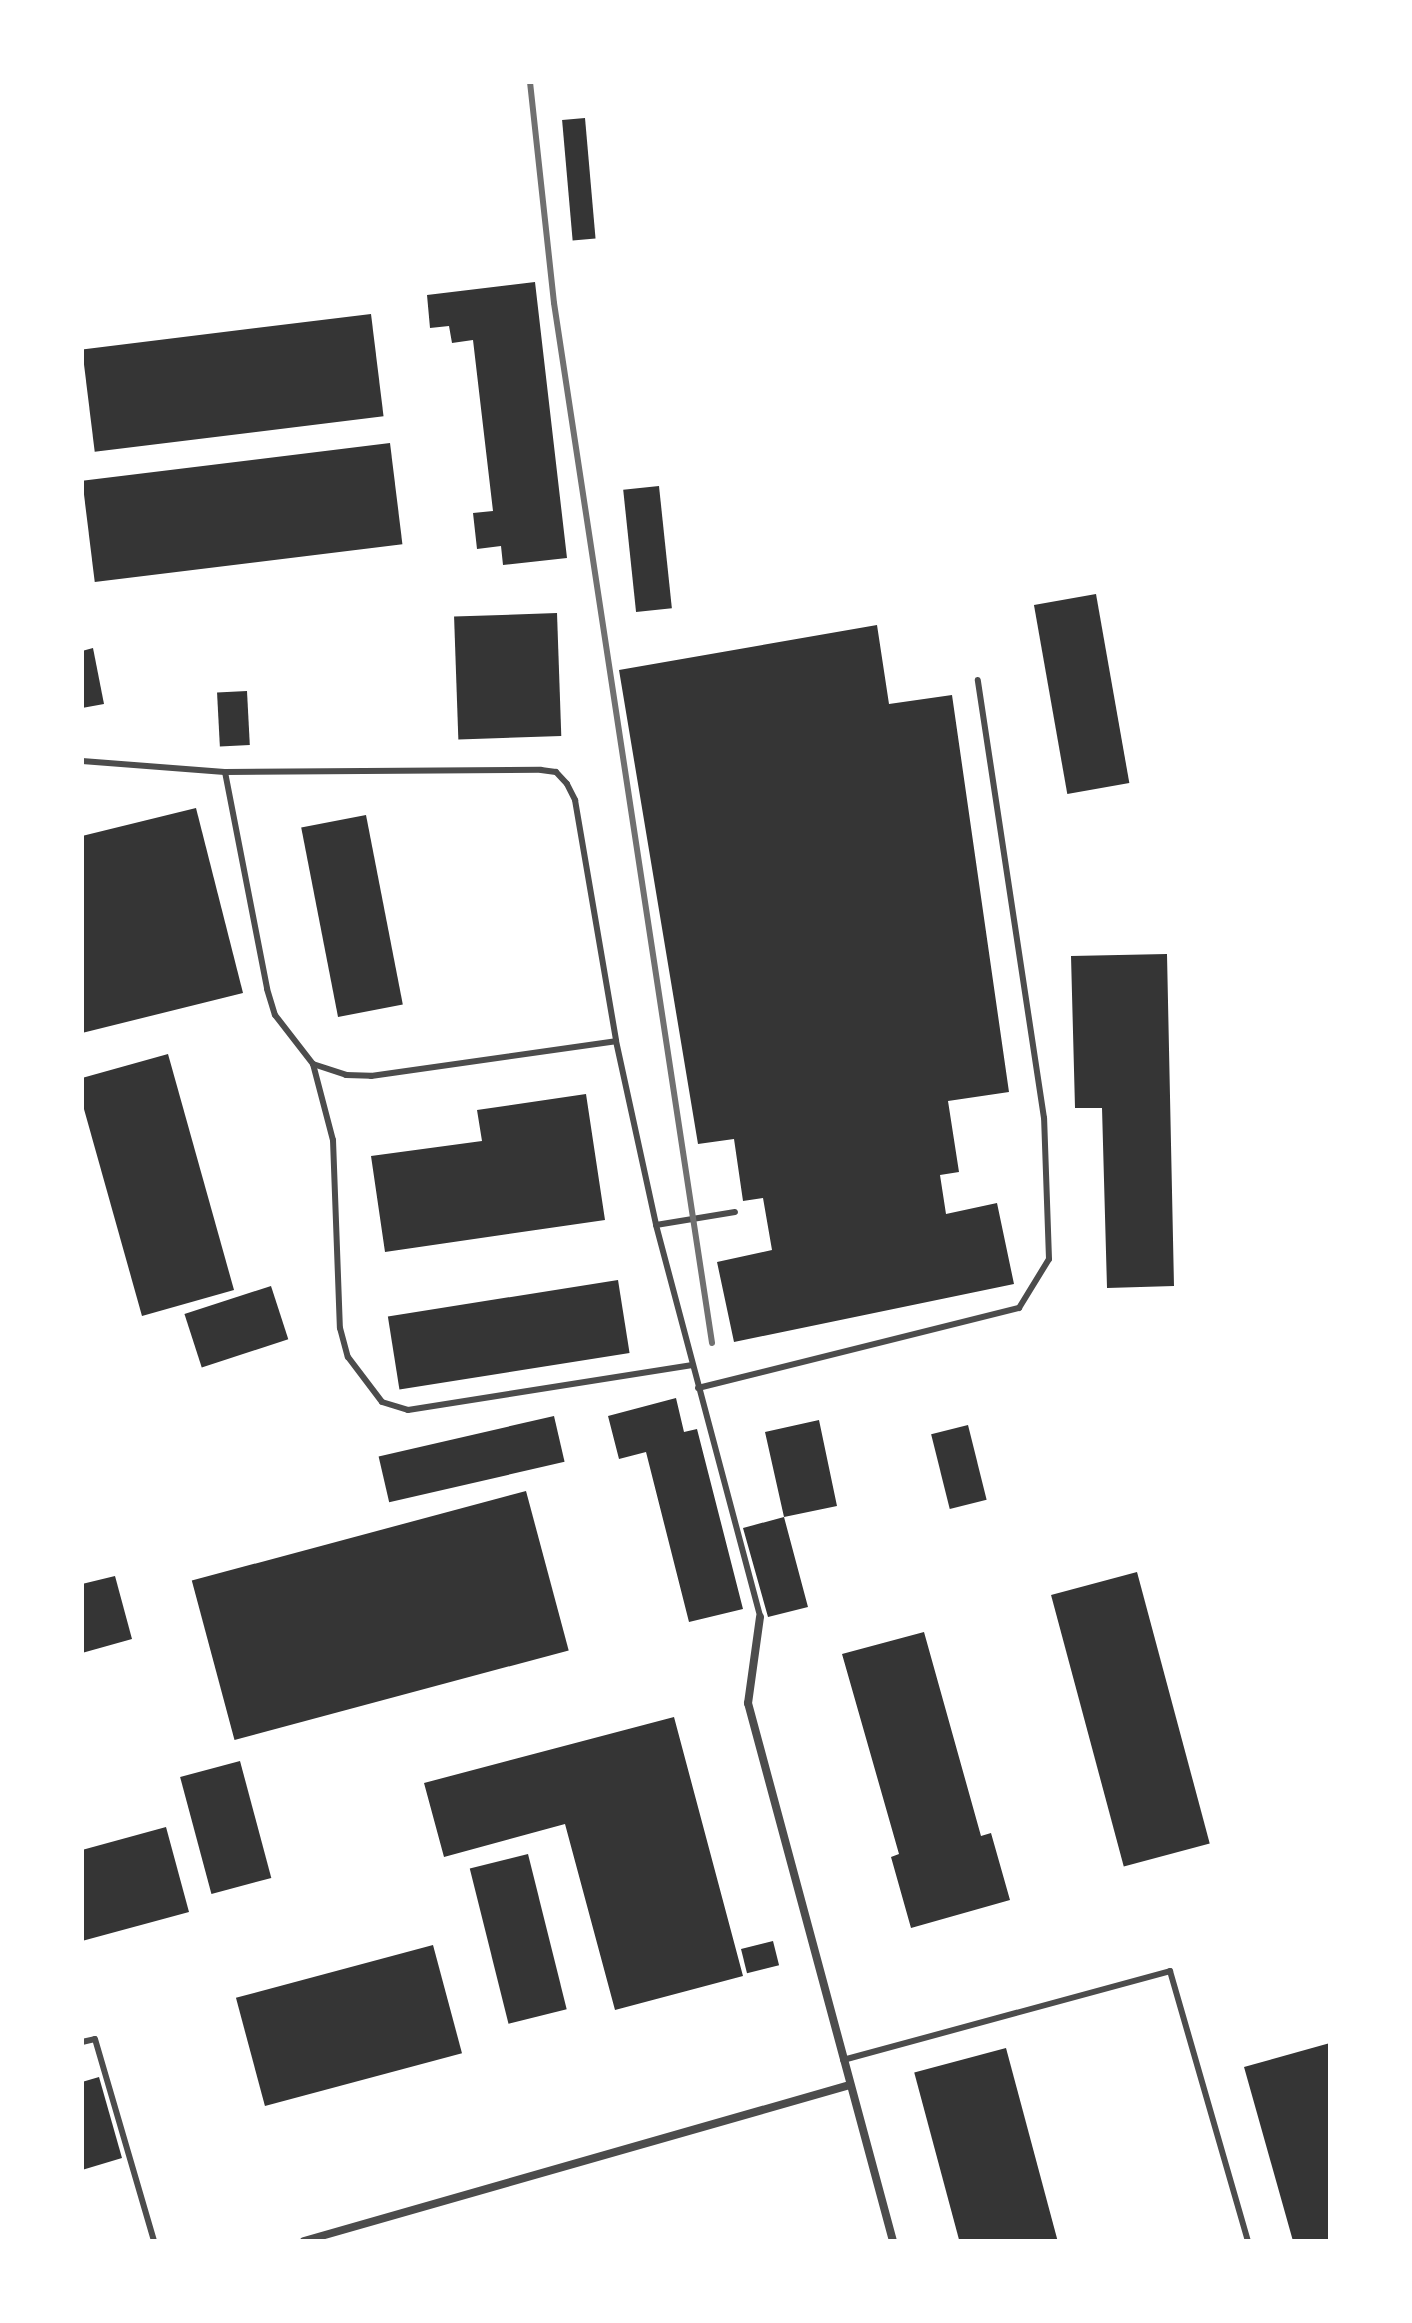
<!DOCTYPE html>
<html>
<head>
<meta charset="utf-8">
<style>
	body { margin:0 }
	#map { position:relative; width:1412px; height:2323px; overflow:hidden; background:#fff; font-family:"Open Sans",sans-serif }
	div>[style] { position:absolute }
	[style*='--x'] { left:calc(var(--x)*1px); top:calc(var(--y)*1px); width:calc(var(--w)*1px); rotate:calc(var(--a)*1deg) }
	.building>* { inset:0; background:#353535; transform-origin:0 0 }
	.service>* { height:6px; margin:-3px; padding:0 3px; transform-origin:3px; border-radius:3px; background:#4c4c4c }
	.minor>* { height:8px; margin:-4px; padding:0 4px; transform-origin:4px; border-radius:4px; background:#4c4c4c }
	.rail>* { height:6px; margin:-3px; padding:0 3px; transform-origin:3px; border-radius:3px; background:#707070 }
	span { translate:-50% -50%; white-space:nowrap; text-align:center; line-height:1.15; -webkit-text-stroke:6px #fff; paint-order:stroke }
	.frame { position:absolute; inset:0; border:84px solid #fff; pointer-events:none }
</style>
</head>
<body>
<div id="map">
	<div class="building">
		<i style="left:585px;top:118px;width:121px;height:23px;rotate:85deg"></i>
		<i style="clip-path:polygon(535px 282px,567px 558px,503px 565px,501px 546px,477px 549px,473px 513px,493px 511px,473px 340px,452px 343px,449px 326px,430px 328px,427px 295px)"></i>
		<i style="left:371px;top:314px;width:103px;height:291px;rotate:83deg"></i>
		<i style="left:390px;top:443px;width:102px;height:310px;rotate:83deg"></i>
		<i style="left:659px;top:486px;width:123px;height:36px;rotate:84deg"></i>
		<i style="left:1096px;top:594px;width:192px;height:63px;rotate:80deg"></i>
		<i style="left:557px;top:613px;width:123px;height:103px;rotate:88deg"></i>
		<i style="clip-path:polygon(877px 625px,889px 704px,952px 695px,1009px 1092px,948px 1101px,959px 1172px,940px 1175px,946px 1214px,997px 1203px,1014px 1284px,734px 1342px,717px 1262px,772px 1250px,763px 1198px,743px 1201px,734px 1139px,698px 1144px,619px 670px)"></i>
		<i style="clip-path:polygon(93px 648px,104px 704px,82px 708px,82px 651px)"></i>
		<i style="left:247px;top:691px;width:54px;height:30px;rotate:87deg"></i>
		<i style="clip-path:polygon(196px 808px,243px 993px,82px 1033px,82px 836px)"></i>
		<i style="left:366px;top:815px;width:193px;height:66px;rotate:79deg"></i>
		<i style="clip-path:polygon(1167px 954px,1174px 1286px,1107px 1288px,1102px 1108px,1075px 1108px,1071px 956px)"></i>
		<i style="clip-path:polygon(168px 1054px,234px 1290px,142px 1316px,82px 1102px,82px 1078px)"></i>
		<i style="clip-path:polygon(586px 1094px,605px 1220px,385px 1252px,371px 1156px,482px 1141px,477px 1110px)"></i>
		<i style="left:618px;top:1280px;width:74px;height:233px;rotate:81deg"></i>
		<i style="left:271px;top:1286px;width:56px;height:91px;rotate:72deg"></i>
		<i style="clip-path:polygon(676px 1398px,684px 1432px,697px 1429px,743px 1609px,689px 1622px,646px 1452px,619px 1459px,608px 1416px)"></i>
		<i style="left:554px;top:1416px;width:47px;height:180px;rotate:77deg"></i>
		<i style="clip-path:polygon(819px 1420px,837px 1506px,784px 1517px,808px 1607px,768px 1617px,743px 1528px,784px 1517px,765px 1432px)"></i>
		<i style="left:968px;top:1425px;width:77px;height:38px;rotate:76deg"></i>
		<i style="left:526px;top:1491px;width:165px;height:346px;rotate:75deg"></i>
		<i style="left:1137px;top:1572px;width:281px;height:89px;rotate:75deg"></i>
		<i style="clip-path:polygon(115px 1576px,132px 1639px,82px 1653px,82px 1584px)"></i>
		<i style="clip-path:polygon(924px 1632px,981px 1836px,991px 1833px,1010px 1900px,911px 1928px,891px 1857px,899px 1854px,842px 1654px)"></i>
		<i style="clip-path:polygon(674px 1717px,743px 1976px,615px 2010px,565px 1824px,444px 1857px,424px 1783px)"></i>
		<i style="left:240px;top:1761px;width:121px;height:62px;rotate:75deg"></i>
		<i style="clip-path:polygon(166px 1827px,189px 1912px,82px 1941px,82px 1850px)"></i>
		<i style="left:528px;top:1854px;width:160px;height:60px;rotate:76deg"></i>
		<i style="left:773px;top:1941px;width:25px;height:33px;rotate:76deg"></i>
		<i style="left:433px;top:1945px;width:112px;height:204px;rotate:75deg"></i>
		<i style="clip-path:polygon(1330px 2043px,1330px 2241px,1293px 2241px,1244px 2067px)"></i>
		<i style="left:1006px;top:2048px;width:200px;height:95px;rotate:75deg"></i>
		<i style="clip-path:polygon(99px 2077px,122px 2158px,82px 2170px,82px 2082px)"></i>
	</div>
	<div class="service">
		<i style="--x:82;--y:761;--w:143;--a:4.4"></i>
		<i style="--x:225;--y:772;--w:316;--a:-0.4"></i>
		<i style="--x:541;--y:770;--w:15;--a:8"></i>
		<i style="--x:556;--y:772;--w:16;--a:47"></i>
		<i style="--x:567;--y:784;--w:18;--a:63"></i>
		<i style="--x:575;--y:800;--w:244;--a:80.3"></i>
		<i style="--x:616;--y:1041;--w:188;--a:77.7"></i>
		<i style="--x:656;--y:1225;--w:406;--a:75.1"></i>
		<i style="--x:225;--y:772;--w:221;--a:79"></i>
		<i style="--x:267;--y:989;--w:27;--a:73"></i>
		<i style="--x:275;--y:1015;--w:62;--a:52.2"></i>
		<i style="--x:313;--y:1064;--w:35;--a:18"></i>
		<i style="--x:346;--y:1075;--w:25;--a:2"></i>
		<i style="--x:371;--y:1076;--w:247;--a:-8.1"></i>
		<i style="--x:313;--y:1064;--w:79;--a:75.3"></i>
		<i style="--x:333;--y:1140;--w:188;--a:87.9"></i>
		<i style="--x:340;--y:1328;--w:30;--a:75"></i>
		<i style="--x:348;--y:1357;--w:56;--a:52.9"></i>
		<i style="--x:382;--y:1402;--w:27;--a:17"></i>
		<i style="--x:408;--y:1410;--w:288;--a:-9"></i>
		<i style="--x:656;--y:1225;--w:80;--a:-9.3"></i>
		<i style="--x:698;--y:1388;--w:331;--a:-14"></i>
		<i style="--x:1019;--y:1308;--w:57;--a:-58.5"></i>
		<i style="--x:1049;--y:1259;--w:141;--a:-92"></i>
		<i style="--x:1044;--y:1118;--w:443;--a:-98.6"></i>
		<i style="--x:82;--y:2042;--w:13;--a:-13"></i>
		<i style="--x:95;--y:2039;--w:210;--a:73.7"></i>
		<i style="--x:843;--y:2060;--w:339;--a:-15.2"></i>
		<i style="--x:1170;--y:1971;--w:281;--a:73.9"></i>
	</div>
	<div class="minor">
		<i style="--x:760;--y:1617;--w:87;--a:97.9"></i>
		<i style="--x:748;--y:1703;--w:557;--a:74.92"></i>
		<i style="--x:304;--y:2241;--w:568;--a:-15.95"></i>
	</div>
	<div class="rail">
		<i style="--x:530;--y:82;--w:222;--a:83.8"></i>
		<i style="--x:554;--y:303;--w:1052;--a:81.36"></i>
	</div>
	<div class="frame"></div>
</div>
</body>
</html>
